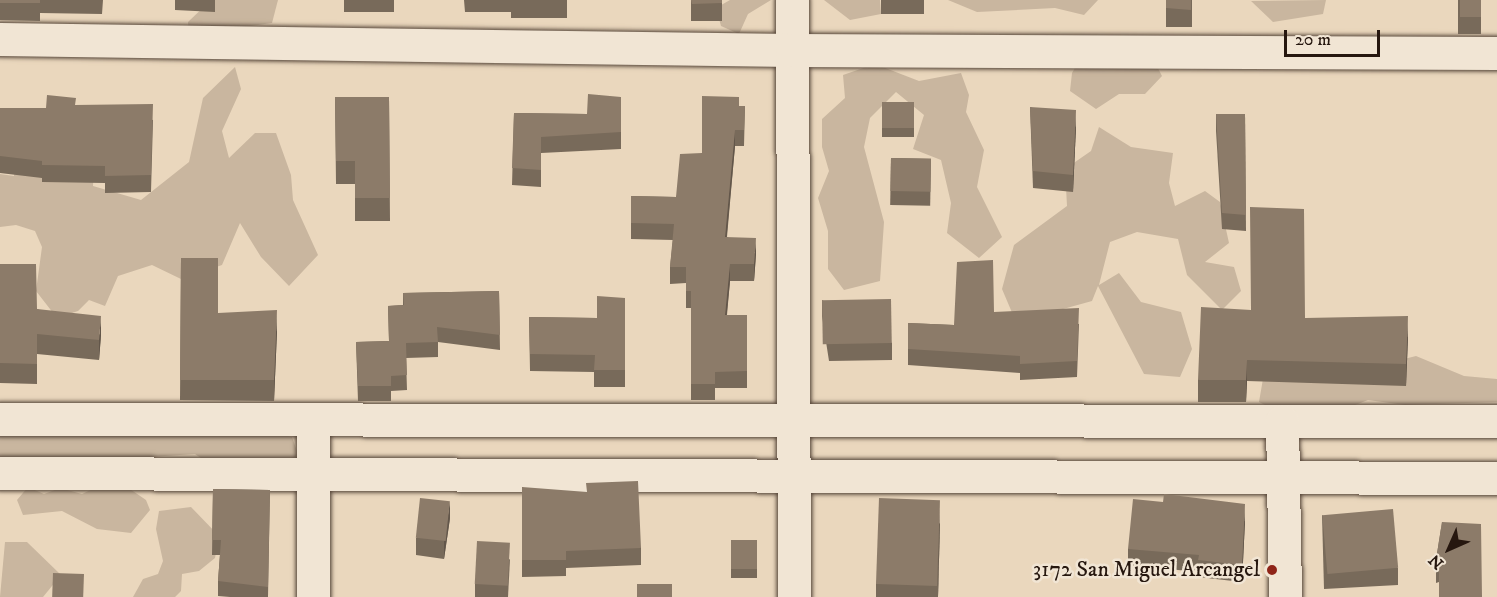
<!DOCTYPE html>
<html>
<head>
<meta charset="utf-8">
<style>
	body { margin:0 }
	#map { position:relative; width:1497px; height:597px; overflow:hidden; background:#ead7bd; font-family:"IM FELL DW Pica",serif }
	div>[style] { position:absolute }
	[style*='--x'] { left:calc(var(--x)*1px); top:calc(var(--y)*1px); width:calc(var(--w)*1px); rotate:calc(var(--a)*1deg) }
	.green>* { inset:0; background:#c9b69f }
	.roads { filter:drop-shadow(0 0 2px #57473a) drop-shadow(0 0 2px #57473a) }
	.minor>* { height:33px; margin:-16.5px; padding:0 16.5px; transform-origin:16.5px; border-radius:16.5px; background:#f1e5d4 }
	.wall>* { inset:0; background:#786a5a; transform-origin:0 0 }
	.shaded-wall>* { inset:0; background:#62564a }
	.building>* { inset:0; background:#8c7b69; transform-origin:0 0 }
	.dots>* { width:16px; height:16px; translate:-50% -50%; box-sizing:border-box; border:3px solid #f1e5d4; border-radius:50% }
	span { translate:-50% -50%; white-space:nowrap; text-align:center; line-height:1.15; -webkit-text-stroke:5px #f1e5d4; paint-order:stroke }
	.poi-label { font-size:22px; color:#26170f }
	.right { translate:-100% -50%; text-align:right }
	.north { position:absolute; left:1419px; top:519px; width:60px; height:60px; -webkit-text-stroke:4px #f1e5d4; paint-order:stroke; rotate:225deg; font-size:16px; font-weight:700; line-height:24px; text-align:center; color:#26170f }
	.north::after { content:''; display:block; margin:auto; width:21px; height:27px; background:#26170f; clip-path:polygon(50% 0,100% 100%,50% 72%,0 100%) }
	.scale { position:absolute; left:1284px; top:30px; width:96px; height:27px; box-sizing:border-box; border:3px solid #26170f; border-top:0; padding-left:8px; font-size:18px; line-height:21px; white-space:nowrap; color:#26170f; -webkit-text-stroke:4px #f1e5d4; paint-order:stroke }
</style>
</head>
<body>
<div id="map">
	<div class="green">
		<i style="clip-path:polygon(211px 0,278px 0,272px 23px,189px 35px,188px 22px)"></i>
		<i style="clip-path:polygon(730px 0,771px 0,748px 14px,739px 34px,721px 26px,716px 8px)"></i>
		<i style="clip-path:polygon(824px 0,880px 0,881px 14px,850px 20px)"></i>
		<i style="clip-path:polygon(948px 0,1098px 0,1084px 15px,1055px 8px,977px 12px)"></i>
		<i style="clip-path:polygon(1326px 0,1323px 14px,1273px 22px,1251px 1px)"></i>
		<i style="clip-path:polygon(1085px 51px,1149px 51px,1162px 76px,1145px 94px,1119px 94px,1096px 109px,1070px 91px,1072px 73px)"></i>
		<i style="clip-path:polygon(875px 64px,919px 81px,961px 73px,969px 95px,966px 112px,984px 150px,977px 187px,1002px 237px,979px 258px,947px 233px,951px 203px,941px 160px,913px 149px,924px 115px,896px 92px,870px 118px,864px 147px,884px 222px,880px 281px,844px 290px,828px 269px,828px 231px,818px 198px,829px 171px,822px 147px,822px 119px,845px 98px,843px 75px)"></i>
		<i style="clip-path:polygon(235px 67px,241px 89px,222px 131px,229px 158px,255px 133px,276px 133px,291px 175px,293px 200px,318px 255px,289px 286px,261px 257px,240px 223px,222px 265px,181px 279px,152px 265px,118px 276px,105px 306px,89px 300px,78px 311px,57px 318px,36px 291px,42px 247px,35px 231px,16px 225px,0 227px,0 174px,14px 176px,14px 151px,94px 167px,93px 186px,141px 200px,189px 162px,203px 98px)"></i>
		<i style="clip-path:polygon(1099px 127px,1131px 147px,1173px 153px,1169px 183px,1175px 206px,1205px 191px,1220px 202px,1229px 243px,1205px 262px,1234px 267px,1241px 291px,1222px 310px,1187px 275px,1178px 239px,1137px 232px,1110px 242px,1099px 285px,1119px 273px,1141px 302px,1181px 312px,1192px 349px,1180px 377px,1144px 374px,1098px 286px,1092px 301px,1016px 322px,1002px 289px,1014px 245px,1067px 206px,1065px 169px,1091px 151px)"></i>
		<i style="clip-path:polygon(1416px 356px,1464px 376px,1497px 379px,1497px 402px,1405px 405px,1368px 400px,1340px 411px,1283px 414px,1259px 402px,1264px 373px,1365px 369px)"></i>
		<i style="clip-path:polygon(0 423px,278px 433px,292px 437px,298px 454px,286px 466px,214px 467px,195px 454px,0 467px)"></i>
		<i style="clip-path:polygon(103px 484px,124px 485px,146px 500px,150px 510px,131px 533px,97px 529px,62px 511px,23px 515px,17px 500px,28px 487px,44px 494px,60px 488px,82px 494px)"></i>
		<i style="clip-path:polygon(191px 507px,219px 536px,215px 558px,199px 571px,182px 574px,181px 591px,175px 597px,133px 597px,143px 579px,158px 574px,163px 561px,156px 529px,159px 511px)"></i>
		<i style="clip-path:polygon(5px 542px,27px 542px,61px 575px,43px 597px,0 597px)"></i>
	</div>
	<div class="roads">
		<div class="minor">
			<i style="--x:792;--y:0;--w:597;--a:89.81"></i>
			<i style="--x:0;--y:39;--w:792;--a:0.8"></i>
			<i style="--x:792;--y:50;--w:705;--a:0.24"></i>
			<i style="--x:0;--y:419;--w:1497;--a:0.08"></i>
			<i style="--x:1282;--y:421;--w:176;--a:89"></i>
			<i style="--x:0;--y:473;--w:1497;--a:0.19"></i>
			<i style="--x:313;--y:597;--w:178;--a:-90"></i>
		</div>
	</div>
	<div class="wall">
		<i style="clip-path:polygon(0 0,103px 0,102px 14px,40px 13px,40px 21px,0 20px)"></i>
		<i style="clip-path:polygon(175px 0,215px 0,215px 12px,175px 10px)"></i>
		<i style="left:344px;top:0;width:50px;height:12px"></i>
		<i style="clip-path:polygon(464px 0,567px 0,567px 18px,511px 18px,511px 12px,465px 12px)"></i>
		<i style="left:691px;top:0;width:31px;height:21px"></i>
		<i style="left:881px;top:0;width:43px;height:14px"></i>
		<i style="left:1166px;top:0;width:26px;height:27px"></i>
		<i style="left:1458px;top:0;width:23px;height:34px"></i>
		<i style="clip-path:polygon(335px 97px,389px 97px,390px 221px,355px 221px,355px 184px,336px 184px)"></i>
		<i style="clip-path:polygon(621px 97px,621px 149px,541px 153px,541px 187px,512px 185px,514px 113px,587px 114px)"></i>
		<i style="left:882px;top:102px;width:32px;height:35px"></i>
		<i style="clip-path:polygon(76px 105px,153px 120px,151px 192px,105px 193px,105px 183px,42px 182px,42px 178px,0 173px,0 108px,46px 108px)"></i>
		<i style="clip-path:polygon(745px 106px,744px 146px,735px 146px,727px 237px,756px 254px,754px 281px,730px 281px,727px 315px,747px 315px,747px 388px,715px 388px,715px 400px,691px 400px,691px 308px,686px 308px,686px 283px,670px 284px,670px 267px,673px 240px,631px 239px,631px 196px,676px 197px,702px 153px)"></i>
		<i style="clip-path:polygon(1030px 107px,1076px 127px,1073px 192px,1033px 188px)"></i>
		<i style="clip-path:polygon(1216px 114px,1245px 114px,1246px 231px,1222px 229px,1216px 131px)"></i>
		<i style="left:891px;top:158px;width:40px;height:47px;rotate:1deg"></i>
		<i style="clip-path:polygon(181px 258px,218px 313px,277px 331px,274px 401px,180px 400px)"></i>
		<i style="clip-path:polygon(0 264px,37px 309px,101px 335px,99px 360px,37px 354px,37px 384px,0 383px)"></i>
		<i style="clip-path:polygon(499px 291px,500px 350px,438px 342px,438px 357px,406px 358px,407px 390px,391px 391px,391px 401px,358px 401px,356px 342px,389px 341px,388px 306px,403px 305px,403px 293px)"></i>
		<i style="clip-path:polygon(625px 298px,625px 387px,594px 387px,594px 372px,530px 371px,529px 317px,597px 318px)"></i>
		<i style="clip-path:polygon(822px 300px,892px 343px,892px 360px,829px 361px,822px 316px)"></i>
		<i style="clip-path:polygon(994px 312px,1079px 324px,1077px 377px,1020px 380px,1020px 373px,908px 365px,908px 323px,954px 325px)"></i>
		<i style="clip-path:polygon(1305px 318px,1408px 337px,1406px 386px,1247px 381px,1246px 402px,1198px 402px,1198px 380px)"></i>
		<i style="clip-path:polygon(522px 487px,641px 548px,641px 565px,566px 568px,566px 576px,522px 577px)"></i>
		<i style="clip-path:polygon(213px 489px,270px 490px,268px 597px,230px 597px,218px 596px,218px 581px,220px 555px,212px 555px)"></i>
		<i style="clip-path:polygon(1322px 515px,1398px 568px,1398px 585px,1324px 589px)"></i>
		<i style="clip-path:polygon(450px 518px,444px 559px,416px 555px,416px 538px)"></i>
		<i style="clip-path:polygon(1245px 521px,1242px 582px,1198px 577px,1198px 572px,1128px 565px,1128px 549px)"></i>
		<i style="clip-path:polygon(1442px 522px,1439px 582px,1436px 583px,1436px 560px)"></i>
		<i style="clip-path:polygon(940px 523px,938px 597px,876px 597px,876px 584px)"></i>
		<i style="left:731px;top:540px;width:26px;height:38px"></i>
		<i style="clip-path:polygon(510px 559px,508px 597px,475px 597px,475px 584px)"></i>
	</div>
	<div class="shaded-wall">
		<i style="clip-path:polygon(1076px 110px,1076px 127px,1073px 192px,1073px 175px)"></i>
		<i style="clip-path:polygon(735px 130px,735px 146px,725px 254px,725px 237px)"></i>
		<i style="clip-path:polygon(756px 238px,756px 254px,754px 281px,754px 264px)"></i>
		<i style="clip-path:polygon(730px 264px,730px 281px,725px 331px,725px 315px)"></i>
		<i style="clip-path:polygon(277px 310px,277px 331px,274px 401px,274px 380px)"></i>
		<i style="clip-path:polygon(101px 316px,101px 335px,99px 360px,99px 340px)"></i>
		<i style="clip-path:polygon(1408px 316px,1408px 337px,1406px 386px,1406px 364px)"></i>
		<i style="clip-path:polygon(1247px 360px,1247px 381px,1246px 402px,1246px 380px)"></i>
		<i style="clip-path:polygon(940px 500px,940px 523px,938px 597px,938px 583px)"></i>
		<i style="clip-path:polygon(450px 501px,450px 518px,444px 559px,444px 542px)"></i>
		<i style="clip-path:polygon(1245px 504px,1245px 521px,1242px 582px,1242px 565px)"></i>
	</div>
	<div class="building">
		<i style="left:0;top:0;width:40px;height:3px"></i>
		<i style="clip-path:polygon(691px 0,722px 0,722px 3px,692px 4px)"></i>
		<i style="clip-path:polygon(1166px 0,1191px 0,1191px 10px,1166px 8px)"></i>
		<i style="left:1460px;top:0;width:21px;height:17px"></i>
		<i style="clip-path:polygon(588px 94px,621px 97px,621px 132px,541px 137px,541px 170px,512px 168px,514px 113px,587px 114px)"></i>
		<i style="clip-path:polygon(47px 95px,76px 98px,75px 105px,153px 104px,151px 175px,105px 176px,105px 166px,42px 165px,42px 161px,0 156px,0 108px,46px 108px)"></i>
		<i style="clip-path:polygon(702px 96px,739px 97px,739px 106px,745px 106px,744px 130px,735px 130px,725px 237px,756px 238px,754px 264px,730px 264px,725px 315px,747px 315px,747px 371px,715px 372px,715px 384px,691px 384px,691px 291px,686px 291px,686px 267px,670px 267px,674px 224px,631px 223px,631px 196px,676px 197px,680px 154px,702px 153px)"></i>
		<i style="clip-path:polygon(335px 97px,389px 97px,390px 198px,355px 198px,355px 161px,336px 161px)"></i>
		<i style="left:882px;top:102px;width:32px;height:26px"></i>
		<i style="clip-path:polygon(1030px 107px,1076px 110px,1073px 175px,1033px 171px)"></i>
		<i style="clip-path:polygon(1216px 114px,1245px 114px,1246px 215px,1222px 213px)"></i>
		<i style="left:891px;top:158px;width:40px;height:33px;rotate:1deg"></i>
		<i style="clip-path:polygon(1250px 207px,1304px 209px,1305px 318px,1408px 316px,1406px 364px,1247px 360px,1246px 380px,1198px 380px,1201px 307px,1251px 310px)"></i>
		<i style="clip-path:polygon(181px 258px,218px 258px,218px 313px,277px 310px,274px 380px,180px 380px)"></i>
		<i style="clip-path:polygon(993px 260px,994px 312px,1079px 308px,1077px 361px,1020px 364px,1020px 356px,908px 349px,908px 323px,954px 325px,957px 262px)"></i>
		<i style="clip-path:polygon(0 264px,36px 264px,37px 309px,101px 316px,99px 340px,37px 334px,37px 364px,0 363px)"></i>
		<i style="clip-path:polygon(499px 291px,500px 335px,437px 327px,438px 342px,406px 343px,407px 375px,391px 376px,391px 386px,358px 386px,356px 342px,389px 341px,388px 306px,404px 305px,403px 293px)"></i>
		<i style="clip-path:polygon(597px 296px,625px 298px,625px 370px,594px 370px,595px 355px,530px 354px,529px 317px,597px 318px)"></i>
		<i style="left:891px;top:299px;width:44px;height:69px;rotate:89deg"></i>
		<i style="clip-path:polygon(638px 481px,641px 548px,566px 551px,566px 560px,522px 560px,522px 487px,587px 492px,586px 483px)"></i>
		<i style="clip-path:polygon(213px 489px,270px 490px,268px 587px,218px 581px,221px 540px,212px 540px)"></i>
		<i style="clip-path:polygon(1164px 494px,1245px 504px,1242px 565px,1198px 560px,1199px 555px,1128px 549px,1133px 499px,1163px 502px)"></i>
		<i style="left:420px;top:498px;width:30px;height:40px;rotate:6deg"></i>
		<i style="left:879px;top:498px;width:61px;height:86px;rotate:2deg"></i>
		<i style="left:1393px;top:509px;width:59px;height:71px;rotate:85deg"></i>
		<i style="clip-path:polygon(1442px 522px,1481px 524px,1482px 597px,1439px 597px,1439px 559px,1436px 560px)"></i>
		<i style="left:731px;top:540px;width:26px;height:29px"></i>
		<i style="left:477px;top:541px;width:33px;height:43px;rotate:3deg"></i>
		<i style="left:53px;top:573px;width:31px;height:24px;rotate:2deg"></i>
		<i style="left:637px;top:584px;width:35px;height:13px"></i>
	</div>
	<div class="dots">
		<i style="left:1272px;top:570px;background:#8f2418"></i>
	</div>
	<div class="poi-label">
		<span class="right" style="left:1260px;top:570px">3172 San Miguel Arcangel</span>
	</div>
	<div class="north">N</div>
	<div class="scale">20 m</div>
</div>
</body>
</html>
